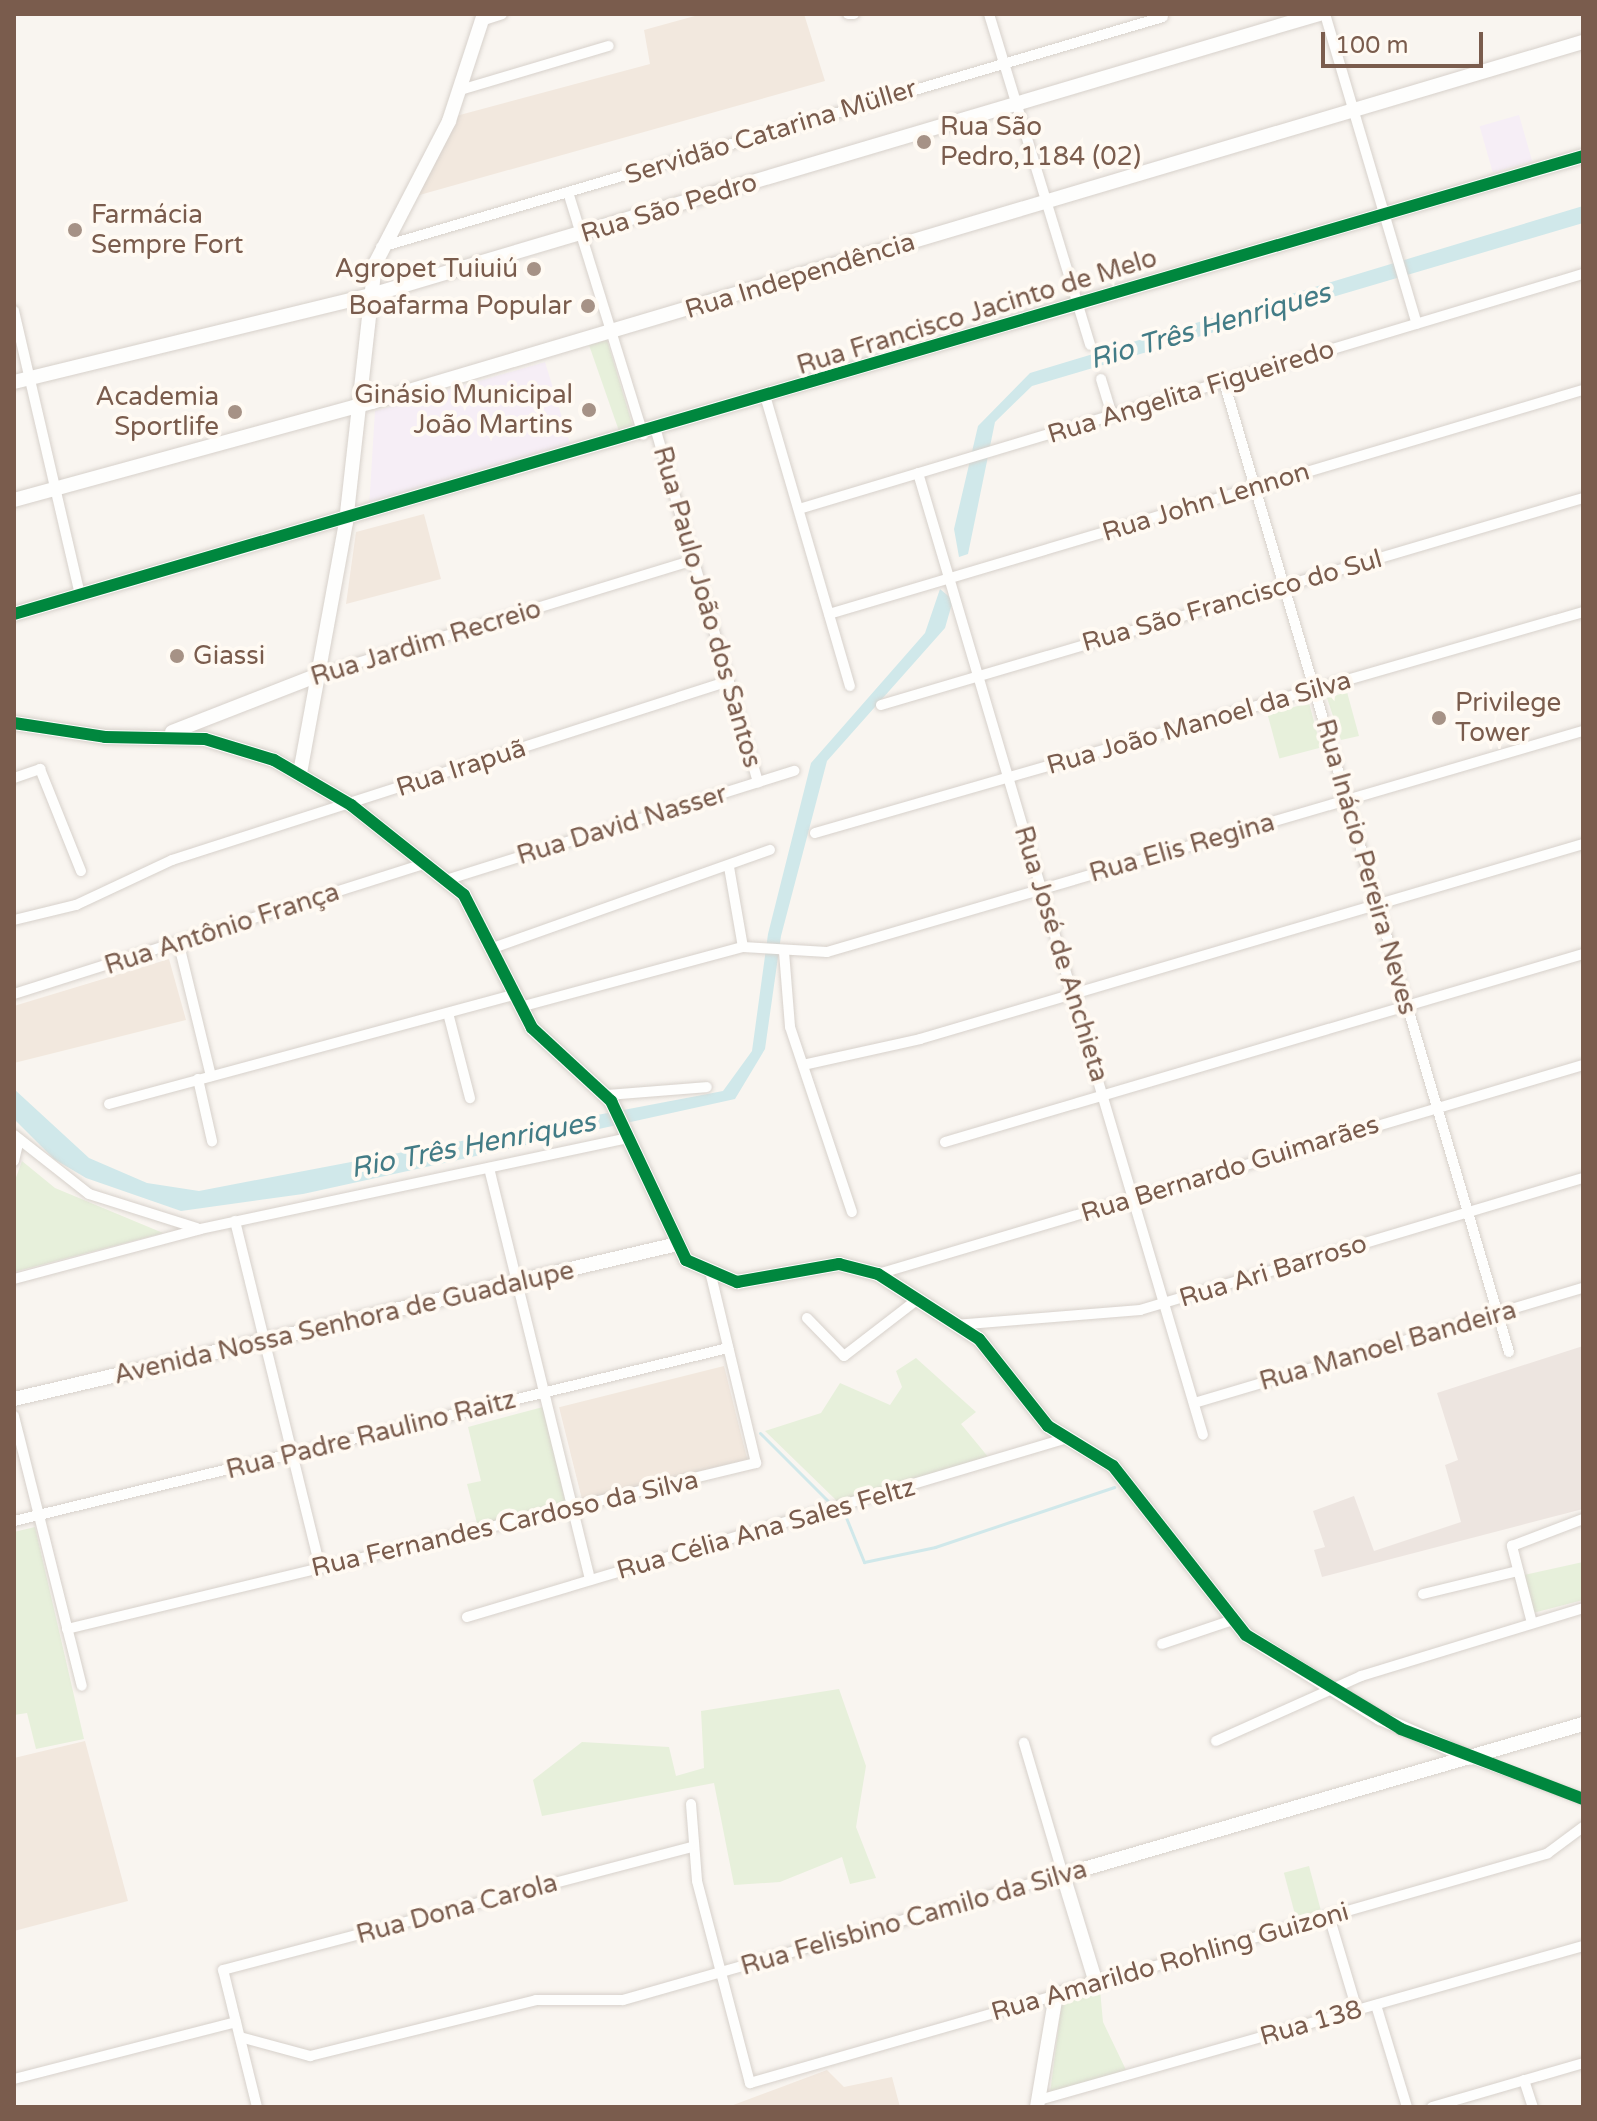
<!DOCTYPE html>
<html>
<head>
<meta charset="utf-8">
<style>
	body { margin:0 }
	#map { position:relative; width:1597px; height:2121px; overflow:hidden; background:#f9f5f0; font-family:"Varela Round",sans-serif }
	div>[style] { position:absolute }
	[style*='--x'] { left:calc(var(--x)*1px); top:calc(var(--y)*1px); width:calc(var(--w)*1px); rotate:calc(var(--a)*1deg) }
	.residential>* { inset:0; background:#f2e8de; transform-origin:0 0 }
	.industrial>* { inset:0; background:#ede5e0 }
	.education>* { inset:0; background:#f6eef6; transform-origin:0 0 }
	.green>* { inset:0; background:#e7f0db; transform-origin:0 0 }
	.water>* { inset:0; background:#d0e8ea }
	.stream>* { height:3px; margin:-1.5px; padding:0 1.5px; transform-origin:1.5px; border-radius:1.5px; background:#d0e8ea }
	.roads { filter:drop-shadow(0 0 2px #d7d1cb) drop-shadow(0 0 2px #d7d1cb) }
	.street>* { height:10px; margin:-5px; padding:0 5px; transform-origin:5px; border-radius:5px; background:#fefefd }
	.secondary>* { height:14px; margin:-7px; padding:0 7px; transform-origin:7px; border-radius:7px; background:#fefefd }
	.cycleway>* { height:12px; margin:-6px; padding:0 6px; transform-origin:6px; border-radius:6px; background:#00873e }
	.dots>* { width:22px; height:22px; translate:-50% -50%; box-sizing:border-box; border:4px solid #fffaf3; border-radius:50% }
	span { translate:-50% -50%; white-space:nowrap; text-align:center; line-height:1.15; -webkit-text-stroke:8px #fffaf3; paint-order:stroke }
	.poi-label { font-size:26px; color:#7a5c4d }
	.left { translate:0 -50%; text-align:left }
	.right { translate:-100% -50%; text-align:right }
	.street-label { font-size:26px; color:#7a5c4d }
	.water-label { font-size:28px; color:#437c86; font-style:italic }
	.frame { position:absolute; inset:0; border:16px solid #7a5c4d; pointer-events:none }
	.scale { position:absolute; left:1321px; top:32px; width:162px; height:36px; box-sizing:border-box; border:4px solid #7a5c4d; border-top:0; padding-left:10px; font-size:24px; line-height:28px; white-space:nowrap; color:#7a5c4d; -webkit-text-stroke:6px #fffaf3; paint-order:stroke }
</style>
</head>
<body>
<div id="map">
	<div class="residential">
		<i style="clip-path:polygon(702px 14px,804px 14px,825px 81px,416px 196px,456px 116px,650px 64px,644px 30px)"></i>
		<i style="clip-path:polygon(424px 514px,441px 579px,346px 604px,356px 532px)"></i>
		<i style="clip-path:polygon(169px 959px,186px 1020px,14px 1063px,14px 1006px)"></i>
		<i style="left:724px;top:1366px;width:96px;height:170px;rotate:76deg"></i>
		<i style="clip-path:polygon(85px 1741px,128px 1901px,14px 1931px,14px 1758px)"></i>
		<i style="clip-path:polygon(827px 2070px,844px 2087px,892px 2077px,900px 2107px,728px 2107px)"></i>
	</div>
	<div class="industrial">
		<i style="clip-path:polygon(1583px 1346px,1583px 1509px,1322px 1577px,1314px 1550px,1325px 1547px,1313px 1511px,1354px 1496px,1374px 1551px,1461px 1522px,1445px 1465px,1458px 1460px,1437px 1393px)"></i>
	</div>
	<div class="education">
		<i style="left:1519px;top:115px;width:48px;height:41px;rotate:74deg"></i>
		<i style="clip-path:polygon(545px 362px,571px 447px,369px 508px,375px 411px)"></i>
	</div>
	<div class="green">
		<i style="clip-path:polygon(607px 340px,633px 427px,619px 431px,589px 345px)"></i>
		<i style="clip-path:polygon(1347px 692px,1359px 736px,1341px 740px,1327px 698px)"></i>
		<i style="left:1309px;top:703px;width:46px;height:43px;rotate:75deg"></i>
		<i style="clip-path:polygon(22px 1161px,55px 1188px,163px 1233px,14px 1272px,14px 1183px)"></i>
		<i style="clip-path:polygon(916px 1358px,976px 1412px,961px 1424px,989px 1458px,837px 1501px,765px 1431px,821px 1413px,840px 1383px,890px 1405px,902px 1387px,896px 1371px)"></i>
		<i style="clip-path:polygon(543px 1407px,566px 1504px,478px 1527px,467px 1484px,481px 1481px,468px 1427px)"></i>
		<i style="clip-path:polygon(35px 1527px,84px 1739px,36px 1749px,27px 1713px,14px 1715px,14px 1532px)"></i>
		<i style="clip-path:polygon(1583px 1562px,1583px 1600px,1533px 1613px,1524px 1575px)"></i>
		<i style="clip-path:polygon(839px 1689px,866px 1766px,856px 1827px,876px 1878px,850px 1884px,842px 1857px,780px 1882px,734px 1885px,714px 1783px,542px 1816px,533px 1780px,582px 1742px,669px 1747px,676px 1776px,704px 1768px,701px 1711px)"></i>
		<i style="left:1309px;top:1866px;width:46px;height:26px;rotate:75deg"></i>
		<i style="clip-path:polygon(1100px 1990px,1103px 2022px,1127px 2072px,1050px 2093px,1062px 2001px)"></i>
	</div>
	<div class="water">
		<i style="clip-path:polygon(1583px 206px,1583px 223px,1032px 386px,995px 422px,968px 554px,959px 557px,954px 529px,978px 426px,1030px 373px)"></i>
		<i style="clip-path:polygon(940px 589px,953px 600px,945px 628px,827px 761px,781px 936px,765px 1049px,735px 1099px,303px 1194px,181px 1211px,86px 1178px,54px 1159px,14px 1119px,14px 1089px,89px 1158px,147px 1183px,199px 1191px,723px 1091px,752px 1051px,768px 934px,811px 763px,925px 633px)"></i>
	</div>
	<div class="stream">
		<i style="--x:760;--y:1433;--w:99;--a:45"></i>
		<i style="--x:845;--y:1515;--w:51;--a:68"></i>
		<i style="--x:864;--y:1562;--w:73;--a:-11.9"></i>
		<i style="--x:935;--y:1547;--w:189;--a:-18.5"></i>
	</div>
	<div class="roads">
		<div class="street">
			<i style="--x:848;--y:14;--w:6;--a:0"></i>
			<i style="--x:989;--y:14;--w:346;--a:73"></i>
			<i style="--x:1325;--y:14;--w:323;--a:73.5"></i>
			<i style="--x:481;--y:21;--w:22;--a:-18"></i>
			<i style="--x:460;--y:90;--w:155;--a:-16.5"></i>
			<i style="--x:568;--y:192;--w:254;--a:72.8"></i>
			<i style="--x:381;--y:247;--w:815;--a:-16.39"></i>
			<i style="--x:14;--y:311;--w:292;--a:76.9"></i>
			<i style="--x:1101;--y:379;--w:38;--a:73"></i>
			<i style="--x:1224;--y:382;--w:1011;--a:73.63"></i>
			<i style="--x:766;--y:399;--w:299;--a:73.7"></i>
			<i style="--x:656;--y:431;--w:366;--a:73.8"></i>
			<i style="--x:918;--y:473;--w:1003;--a:73.5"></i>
			<i style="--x:799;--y:509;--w:818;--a:-16.69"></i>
			<i style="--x:829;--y:614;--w:787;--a:-16.55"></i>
			<i style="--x:321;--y:674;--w:390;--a:-17"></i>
			<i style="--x:881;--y:705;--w:732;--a:-16.43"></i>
			<i style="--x:14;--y:778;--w:28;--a:-19"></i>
			<i style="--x:40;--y:769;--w:110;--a:68.1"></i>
			<i style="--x:815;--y:833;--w:799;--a:-16.05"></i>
			<i style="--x:729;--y:867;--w:81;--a:80.1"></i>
			<i style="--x:449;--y:879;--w:362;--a:-17.4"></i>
			<i style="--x:14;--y:920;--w:64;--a:-13.6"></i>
			<i style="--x:76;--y:905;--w:106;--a:-25.1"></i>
			<i style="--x:172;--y:860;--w:585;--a:-17.82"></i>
			<i style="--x:179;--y:945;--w:135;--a:76.3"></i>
			<i style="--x:490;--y:949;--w:297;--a:-19.5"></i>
			<i style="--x:784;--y:952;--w:75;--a:85.4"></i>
			<i style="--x:790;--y:1027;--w:195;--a:71.5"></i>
			<i style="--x:14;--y:994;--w:433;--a:-17.6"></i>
			<i style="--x:520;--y:1007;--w:231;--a:-15.1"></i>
			<i style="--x:743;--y:947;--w:84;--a:3.4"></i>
			<i style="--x:827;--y:952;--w:788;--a:-16.3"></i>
			<i style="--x:448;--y:1013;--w:88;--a:75.5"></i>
			<i style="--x:803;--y:1065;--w:120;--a:-12.5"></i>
			<i style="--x:920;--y:1039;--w:691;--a:-16.39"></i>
			<i style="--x:198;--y:1079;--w:64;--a:77.3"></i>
			<i style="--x:606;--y:1095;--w:101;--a:-4.5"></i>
			<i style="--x:109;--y:1104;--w:419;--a:-15.1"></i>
			<i style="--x:14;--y:1135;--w:95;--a:38.2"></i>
			<i style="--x:89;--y:1194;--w:113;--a:17.5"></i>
			<i style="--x:945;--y:1142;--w:665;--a:-16.42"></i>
			<i style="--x:14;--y:1161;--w:22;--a:-77"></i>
			<i style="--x:489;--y:1168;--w:424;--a:76.2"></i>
			<i style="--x:235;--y:1221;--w:357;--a:76.2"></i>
			<i style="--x:878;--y:1274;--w:735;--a:-16.51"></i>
			<i style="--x:14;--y:1279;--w:193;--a:-15"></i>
			<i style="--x:200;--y:1229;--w:437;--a:-12"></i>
			<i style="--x:807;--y:1318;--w:53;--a:45.8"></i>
			<i style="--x:844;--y:1356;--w:88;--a:-37.6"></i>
			<i style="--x:955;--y:1325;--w:186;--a:-4.6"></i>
			<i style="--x:1140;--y:1310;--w:462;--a:-16.6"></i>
			<i style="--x:1194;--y:1403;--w:406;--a:-16.5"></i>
			<i style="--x:14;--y:1416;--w:278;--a:75.9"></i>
			<i style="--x:14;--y:1521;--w:735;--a:-13.62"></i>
			<i style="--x:1423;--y:1594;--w:98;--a:-13.6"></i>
			<i style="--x:467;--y:1617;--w:623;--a:-16.6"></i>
			<i style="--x:1532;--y:1623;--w:80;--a:-104.6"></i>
			<i style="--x:1512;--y:1546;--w:76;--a:-20.8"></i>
			<i style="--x:67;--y:1629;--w:709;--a:-13.55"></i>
			<i style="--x:756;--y:1463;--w:192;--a:-103.5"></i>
			<i style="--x:1162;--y:1644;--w:72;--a:-18.7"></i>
			<i style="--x:1216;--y:1741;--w:159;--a:-24.1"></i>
			<i style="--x:1361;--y:1676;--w:232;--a:-17"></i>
			<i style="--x:1471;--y:1758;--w:119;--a:20.1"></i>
			<i style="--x:691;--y:1804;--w:77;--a:85.5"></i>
			<i style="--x:697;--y:1881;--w:209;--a:75.3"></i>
			<i style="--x:750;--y:2083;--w:318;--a:-16"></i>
			<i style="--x:1329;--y:1916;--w:98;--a:73.4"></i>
			<i style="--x:1096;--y:1983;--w:470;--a:-16"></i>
			<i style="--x:1548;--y:1853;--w:44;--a:-36.6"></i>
			<i style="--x:1376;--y:2005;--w:107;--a:73.1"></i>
			<i style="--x:240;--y:2037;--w:73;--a:15.2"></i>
			<i style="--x:310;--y:2056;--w:233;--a:-13.9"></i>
			<i style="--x:536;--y:2000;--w:87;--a:0"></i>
			<i style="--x:623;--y:2000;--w:457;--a:-15.9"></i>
			<i style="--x:1063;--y:1875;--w:138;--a:-106.5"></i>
			<i style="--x:14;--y:2079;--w:229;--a:-14.4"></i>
			<i style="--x:1524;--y:2080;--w:28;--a:72"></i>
			<i style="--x:1039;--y:2100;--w:565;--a:-15.81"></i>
			<i style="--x:257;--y:2107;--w:141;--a:-103.9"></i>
			<i style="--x:223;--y:1970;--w:484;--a:-14.7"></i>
			<i style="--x:1432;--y:2107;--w:157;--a:-16.2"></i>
		</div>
		<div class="secondary">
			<i style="--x:14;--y:382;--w:367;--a:-13.7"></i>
			<i style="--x:371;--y:295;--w:989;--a:-16.51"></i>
			<i style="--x:14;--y:500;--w:371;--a:-15.3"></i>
			<i style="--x:372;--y:402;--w:1263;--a:-16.56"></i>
			<i style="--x:14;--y:614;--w:1634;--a:-16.27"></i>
			<i style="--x:14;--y:723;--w:92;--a:8.7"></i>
			<i style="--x:105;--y:737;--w:100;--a:1.1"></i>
			<i style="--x:205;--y:739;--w:72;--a:16.9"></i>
			<i style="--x:274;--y:760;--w:89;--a:30.3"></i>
			<i style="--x:351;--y:805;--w:144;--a:38.5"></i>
			<i style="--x:464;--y:895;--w:149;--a:62.9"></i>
			<i style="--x:532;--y:1028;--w:108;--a:42.7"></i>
			<i style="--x:611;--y:1101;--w:176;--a:64.7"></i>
			<i style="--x:686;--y:1260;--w:56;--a:23.3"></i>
			<i style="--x:737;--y:1282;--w:104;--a:-10"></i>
			<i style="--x:839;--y:1264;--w:40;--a:14.4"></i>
			<i style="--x:878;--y:1274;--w:120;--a:32.8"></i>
			<i style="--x:979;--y:1339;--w:111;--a:51.6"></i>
			<i style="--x:1048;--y:1426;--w:76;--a:31.6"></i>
			<i style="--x:1113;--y:1466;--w:215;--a:51.8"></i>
			<i style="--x:1246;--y:1635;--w:158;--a:31.8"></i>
			<i style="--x:1380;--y:1718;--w:99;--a:23.7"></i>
			<i style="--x:172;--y:732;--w:160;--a:-21.3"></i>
			<i style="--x:300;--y:773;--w:255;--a:-79.6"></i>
			<i style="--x:346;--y:522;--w:260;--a:-83.6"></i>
			<i style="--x:375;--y:264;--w:161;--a:-62.6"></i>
			<i style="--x:449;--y:121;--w:113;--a:-71.9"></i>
			<i style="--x:14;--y:1399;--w:677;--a:-13.15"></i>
			<i style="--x:1037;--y:2107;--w:114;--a:-80.4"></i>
			<i style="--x:1056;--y:1995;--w:42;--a:-16.7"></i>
			<i style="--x:1096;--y:1983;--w:113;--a:-107"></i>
			<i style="--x:1063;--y:1875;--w:541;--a:-16.19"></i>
		</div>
	</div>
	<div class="cycleway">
		<i style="--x:14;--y:614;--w:1634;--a:-16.27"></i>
		<i style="--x:14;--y:723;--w:92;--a:8.7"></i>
		<i style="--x:105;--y:737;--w:100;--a:1.1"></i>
		<i style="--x:205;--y:739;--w:72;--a:16.9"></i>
		<i style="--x:274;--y:760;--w:89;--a:30.3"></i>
		<i style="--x:351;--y:805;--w:144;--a:38.5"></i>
		<i style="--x:464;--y:895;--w:149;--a:62.9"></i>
		<i style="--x:532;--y:1028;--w:108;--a:42.7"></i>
		<i style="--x:611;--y:1101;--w:176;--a:64.7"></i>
		<i style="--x:686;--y:1260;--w:56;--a:23.3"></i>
		<i style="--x:737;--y:1282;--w:104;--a:-10"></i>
		<i style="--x:839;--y:1264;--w:40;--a:14.4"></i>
		<i style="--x:878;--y:1274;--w:120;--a:32.8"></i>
		<i style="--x:979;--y:1339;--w:111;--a:51.6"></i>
		<i style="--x:1048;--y:1426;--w:76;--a:31.6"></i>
		<i style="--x:1113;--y:1466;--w:215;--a:51.8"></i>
		<i style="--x:1246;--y:1635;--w:181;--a:31.2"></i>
		<i style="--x:1401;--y:1729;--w:195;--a:21"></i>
	</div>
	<div class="dots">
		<i style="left:924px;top:142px;background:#a69286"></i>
		<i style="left:75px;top:230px;background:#a69286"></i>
		<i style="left:534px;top:269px;background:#a69286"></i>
		<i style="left:588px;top:306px;background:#a69286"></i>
		<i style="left:589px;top:410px;background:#a69286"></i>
		<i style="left:235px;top:412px;background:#a69286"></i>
		<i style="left:177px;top:656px;background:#a69286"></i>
		<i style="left:1439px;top:718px;background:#a69286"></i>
	</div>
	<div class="poi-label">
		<span class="left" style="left:940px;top:142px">Rua São<br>Pedro,1184 (02)</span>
		<span class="left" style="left:91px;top:230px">Farmácia<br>Sempre Fort</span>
		<span class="right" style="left:518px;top:269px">Agropet Tuiuiú</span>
		<span class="right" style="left:572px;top:306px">Boafarma Popular</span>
		<span class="right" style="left:573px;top:410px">Ginásio Municipal<br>João Martins</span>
		<span class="right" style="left:219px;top:412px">Academia<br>Sportlife</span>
		<span class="left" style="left:193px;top:656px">Giassi</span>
		<span class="left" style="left:1455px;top:718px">Privilege<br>Tower</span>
	</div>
	<div class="street-label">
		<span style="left:771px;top:132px;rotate:-17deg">Servidão Catarina Müller</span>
		<span style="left:669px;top:208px;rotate:-17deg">Rua São Pedro</span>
		<span style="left:800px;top:276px;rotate:-17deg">Rua Independência</span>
		<span style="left:977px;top:312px;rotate:-17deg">Rua Francisco Jacinto de Melo</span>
		<span style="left:1191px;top:392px;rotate:-17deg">Rua Angelita Figueiredo</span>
		<span style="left:1206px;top:502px;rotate:-17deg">Rua John Lennon</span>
		<span style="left:1232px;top:601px;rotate:-16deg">Rua São Francisco do Sul</span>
		<span style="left:707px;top:607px;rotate:74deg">Rua Paulo João dos Santos</span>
		<span style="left:426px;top:643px;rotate:-17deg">Rua Jardim Recreio</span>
		<span style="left:1199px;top:723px;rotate:-16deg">Rua João Manoel da Silva</span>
		<span style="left:461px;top:768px;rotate:-18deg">Rua Irapuã</span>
		<span style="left:622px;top:825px;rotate:-17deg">Rua David Nasser</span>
		<span style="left:1182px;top:848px;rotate:-16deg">Rua Elis Regina</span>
		<span style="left:1366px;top:867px;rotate:74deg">Rua Inácio Pereira Neves</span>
		<span style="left:222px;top:929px;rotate:-18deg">Rua Antônio França</span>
		<span style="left:1061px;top:954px;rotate:73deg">Rua José de Anchieta</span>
		<span style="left:1230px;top:1169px;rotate:-17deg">Rua Bernardo Guimarães</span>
		<span style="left:1273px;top:1271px;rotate:-17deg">Rua Ari Barroso</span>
		<span style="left:344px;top:1323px;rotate:-13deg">Avenida Nossa Senhora de Guadalupe</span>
		<span style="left:1388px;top:1346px;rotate:-16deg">Rua Manoel Bandeira</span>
		<span style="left:371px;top:1435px;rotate:-14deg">Rua Padre Raulino Raitz</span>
		<span style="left:505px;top:1524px;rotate:-13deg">Rua Fernandes Cardoso da Silva</span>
		<span style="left:766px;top:1529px;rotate:-16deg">Rua Célia Ana Sales Feltz</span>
		<span style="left:457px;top:1909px;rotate:-15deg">Rua Dona Carola</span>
		<span style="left:914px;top:1918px;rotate:-16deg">Rua Felisbino Camilo da Silva</span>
		<span style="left:1170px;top:1962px;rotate:-16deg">Rua Amarildo Rohling Guizoni</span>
		<span style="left:1311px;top:2023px;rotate:-16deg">Rua 138</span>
	</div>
	<div class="water-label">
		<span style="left:1210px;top:326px;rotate:-16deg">Rio Três Henriques</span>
		<span style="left:473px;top:1145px;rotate:-11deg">Rio Três Henriques</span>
	</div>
	<div class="frame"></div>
	<div class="scale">100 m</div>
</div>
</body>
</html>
